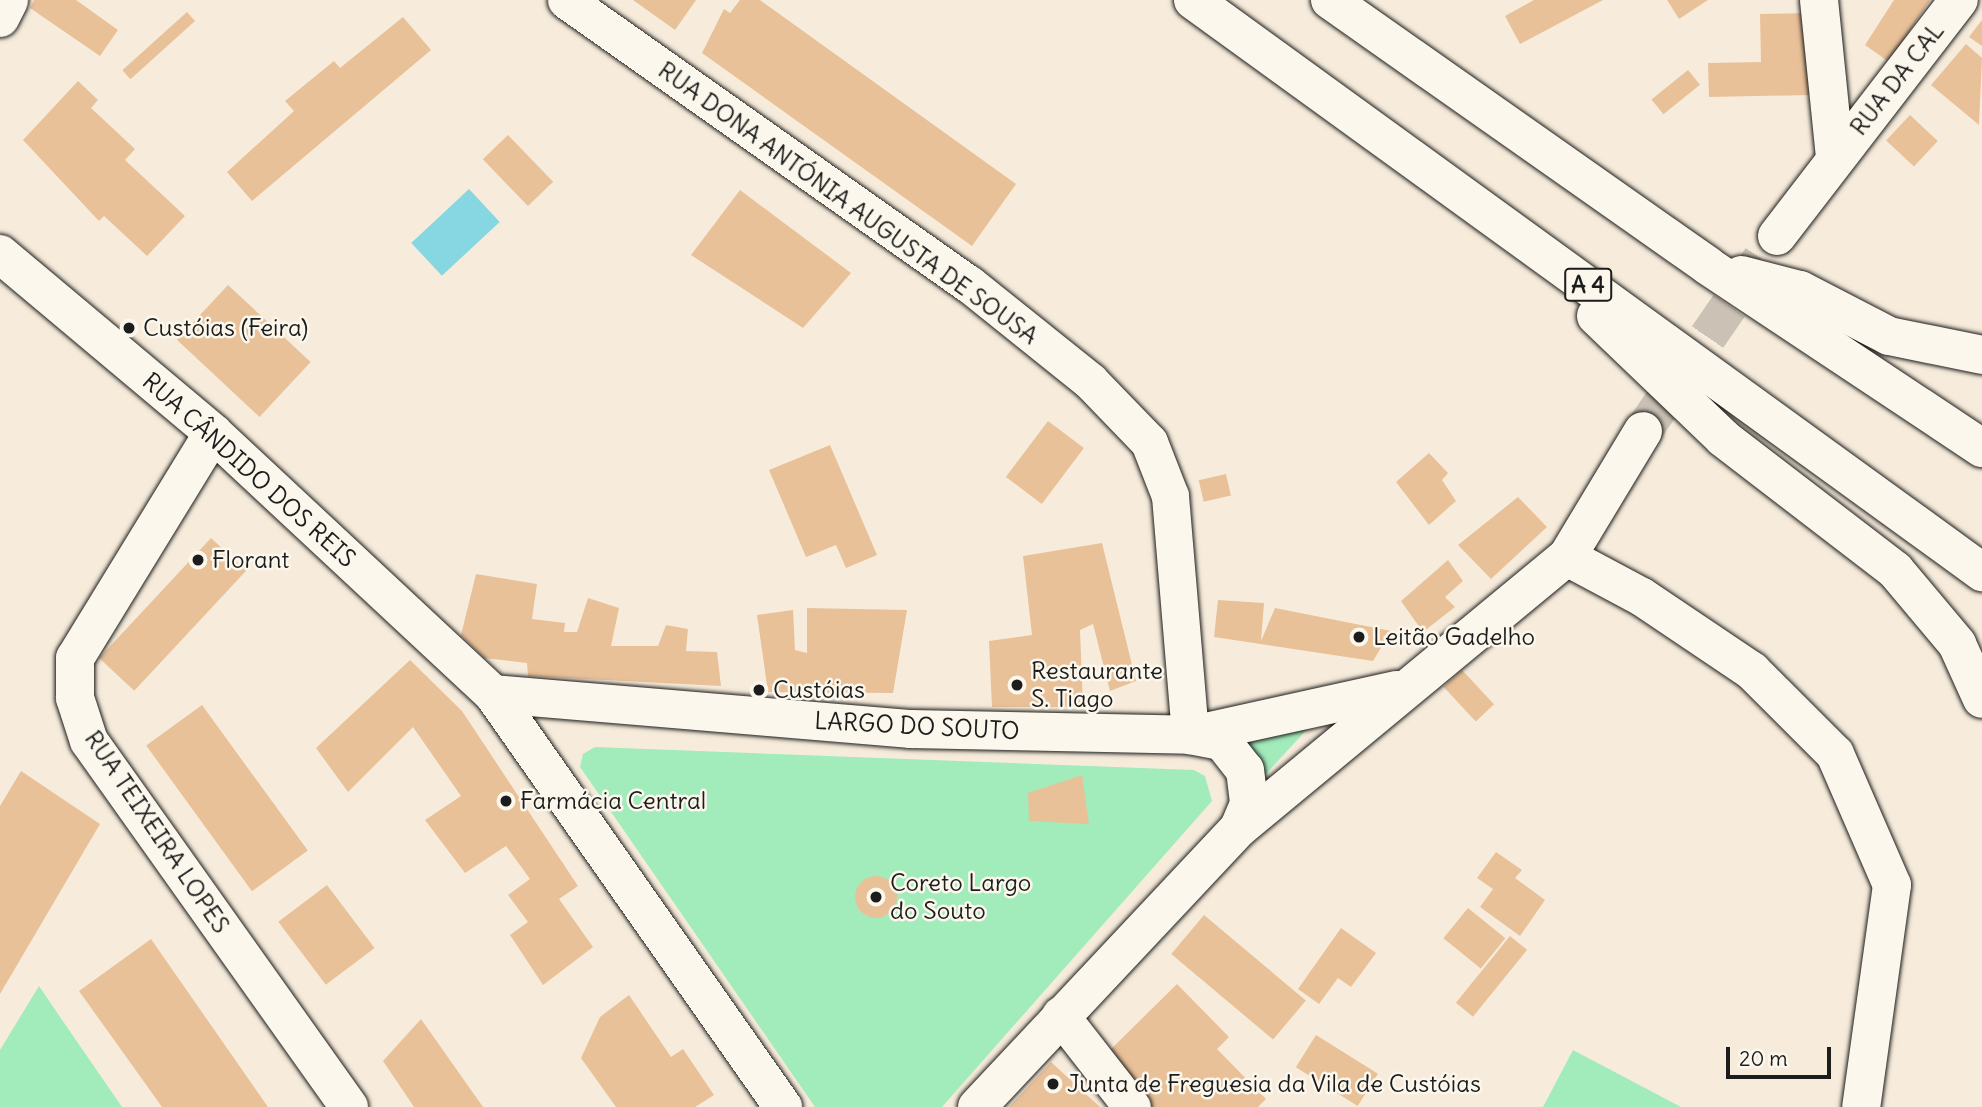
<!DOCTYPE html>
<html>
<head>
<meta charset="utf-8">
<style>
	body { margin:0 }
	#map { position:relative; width:1982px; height:1107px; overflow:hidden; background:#f7ecdb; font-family:Delius,sans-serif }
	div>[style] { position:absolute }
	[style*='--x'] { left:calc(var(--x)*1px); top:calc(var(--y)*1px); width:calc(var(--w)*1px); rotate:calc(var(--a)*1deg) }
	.green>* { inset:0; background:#a2ebba }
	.water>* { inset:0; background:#87d7e2; transform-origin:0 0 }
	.building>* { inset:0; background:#e9c199; transform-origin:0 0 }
	.round { border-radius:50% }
	.secondary-tunnel>* { height:38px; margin-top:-19px; transform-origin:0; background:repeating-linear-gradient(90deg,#cbc2b5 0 38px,transparent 0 57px) }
	.roads { filter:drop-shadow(0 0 2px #1c1c1c) drop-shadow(0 0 2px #1c1c1c) }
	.street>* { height:37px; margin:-18.5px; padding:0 18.5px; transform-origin:18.5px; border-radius:18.5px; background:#fbf7ec }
	.secondary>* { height:38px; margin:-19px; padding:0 19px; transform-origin:19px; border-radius:19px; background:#fbf7ec }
	.highway>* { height:38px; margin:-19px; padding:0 19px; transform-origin:19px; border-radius:19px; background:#fbf7ec }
	.dots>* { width:19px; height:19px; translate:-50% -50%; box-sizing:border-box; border:4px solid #fbf7ec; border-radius:50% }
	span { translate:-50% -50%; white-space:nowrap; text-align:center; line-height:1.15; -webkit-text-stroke:5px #fbf7ec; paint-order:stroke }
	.shield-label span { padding:2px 5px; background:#fbf7ec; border:2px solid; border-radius:5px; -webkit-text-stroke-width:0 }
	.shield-label { font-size:23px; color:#1c1c1c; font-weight:700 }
	.street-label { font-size:24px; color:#1c1c1c }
	.poi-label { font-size:24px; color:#1c1c1c }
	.left { translate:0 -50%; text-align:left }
	.scale { position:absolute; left:1726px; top:1047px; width:105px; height:32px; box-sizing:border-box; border:4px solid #1c1c1c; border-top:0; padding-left:9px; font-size:21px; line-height:24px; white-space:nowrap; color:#1c1c1c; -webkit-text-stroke:5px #fbf7ec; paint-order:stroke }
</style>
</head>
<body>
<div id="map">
	<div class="green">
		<i style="clip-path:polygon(1310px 726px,1265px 775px,1244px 741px)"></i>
		<i style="clip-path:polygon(595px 747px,1194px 770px,1205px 776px,1212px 801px,942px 1107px,815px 1107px,580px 767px,583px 754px)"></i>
		<i style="clip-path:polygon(39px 986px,58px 1014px,122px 1107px,0 1107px,0 1050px)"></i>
		<i style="clip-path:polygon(1573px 1050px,1681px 1107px,1543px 1107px)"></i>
	</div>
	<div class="water">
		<i style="left:469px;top:189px;width:45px;height:79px;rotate:47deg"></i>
	</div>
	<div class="building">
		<i style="clip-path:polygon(34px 0,76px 0,118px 30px,100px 56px,30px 8px)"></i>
		<i style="clip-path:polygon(633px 0,696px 0,675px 30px)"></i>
		<i style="clip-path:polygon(740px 0,760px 0,1016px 184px,972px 246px,702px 53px,724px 9px,730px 13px)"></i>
		<i style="clip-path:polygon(1534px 0,1603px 0,1520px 44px,1505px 16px)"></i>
		<i style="clip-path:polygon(1667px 0,1708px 0,1679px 19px)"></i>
		<i style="clip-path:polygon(1894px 0,1930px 0,1889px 62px,1865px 45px)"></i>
		<i style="left:187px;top:12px;width:12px;height:87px;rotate:48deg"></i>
		<i style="clip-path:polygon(1809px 13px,1810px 95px,1709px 97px,1708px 63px,1761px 62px,1760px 14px)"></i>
		<i style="clip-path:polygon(403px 17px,431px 50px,252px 201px,227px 172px,294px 111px,285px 101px,334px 61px,340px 68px)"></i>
		<i style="clip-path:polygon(1982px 20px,1982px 46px,1969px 37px)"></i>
		<i style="clip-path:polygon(1966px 44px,1982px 58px,1979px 125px,1931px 85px)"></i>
		<i style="left:1688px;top:70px;width:19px;height:47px;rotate:51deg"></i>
		<i style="clip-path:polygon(78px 81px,98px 100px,91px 108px,135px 149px,125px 160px,185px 216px,147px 256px,104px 216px,99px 221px,23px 140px)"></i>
		<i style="left:1910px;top:115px;width:38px;height:35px;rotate:43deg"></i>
		<i style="left:508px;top:135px;width:65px;height:35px;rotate:46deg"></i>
		<i style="clip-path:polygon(740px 190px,851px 273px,803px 328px,691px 255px)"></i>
		<i style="left:228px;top:285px;width:113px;height:75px;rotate:43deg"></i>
		<i style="left:1048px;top:421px;width:45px;height:70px;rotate:37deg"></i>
		<i style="clip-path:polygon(830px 445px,877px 555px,846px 568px,836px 545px,806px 557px,769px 470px)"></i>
		<i style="clip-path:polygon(1429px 453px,1448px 473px,1442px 480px,1456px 501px,1429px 525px,1396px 482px)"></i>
		<i style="left:1226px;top:474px;width:22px;height:28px;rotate:77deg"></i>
		<i style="clip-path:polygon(1518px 497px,1547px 527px,1491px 579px,1458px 545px)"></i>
		<i style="left:211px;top:538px;width:48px;height:164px;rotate:43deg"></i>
		<i style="clip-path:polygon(1102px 543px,1136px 681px,1110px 691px,1093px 624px,1080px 630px,1083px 707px,992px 707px,989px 641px,1032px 635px,1023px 556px)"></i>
		<i style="clip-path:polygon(1448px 560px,1463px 581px,1445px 597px,1455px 607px,1423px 632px,1401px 601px)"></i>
		<i style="clip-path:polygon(476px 574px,537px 584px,532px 619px,565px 623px,564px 632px,577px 632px,588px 598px,619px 608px,611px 646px,658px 646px,666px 625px,688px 629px,686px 651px,717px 652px,721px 686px,528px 676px,527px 663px,484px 658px,461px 635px)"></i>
		<i style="clip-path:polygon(1218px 600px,1264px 603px,1261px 641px,1275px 608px,1391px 631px,1373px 661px,1214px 637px)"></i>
		<i style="clip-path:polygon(807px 608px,907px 610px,893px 693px,768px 692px,757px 615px,793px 610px,795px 650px,807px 653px)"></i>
		<i style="clip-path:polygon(410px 660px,462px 711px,578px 886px,559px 899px,593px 947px,543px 985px,510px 935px,528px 922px,508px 895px,530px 879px,506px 846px,465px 873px,425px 820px,461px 796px,413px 727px,348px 792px,316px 748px)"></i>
		<i style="left:1462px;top:670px;width:47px;height:25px;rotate:47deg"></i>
		<i style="left:202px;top:705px;width:180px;height:69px;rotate:54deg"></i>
		<i style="clip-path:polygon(21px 771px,100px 824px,0 994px,0 806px)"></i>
		<i style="clip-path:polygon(1082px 775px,1089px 824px,1029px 821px,1028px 793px)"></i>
		<i style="clip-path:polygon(1496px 852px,1522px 870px,1515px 878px,1545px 900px,1520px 936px,1480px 907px,1493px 889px,1477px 878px)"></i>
		<i class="round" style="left:855px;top:876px;width:42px;height:42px"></i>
		<i style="left:327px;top:885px;width:79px;height:61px;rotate:53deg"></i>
		<i style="left:1468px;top:908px;width:48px;height:39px;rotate:39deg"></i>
		<i style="left:1204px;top:915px;width:133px;height:51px;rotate:40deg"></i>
		<i style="clip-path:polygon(1341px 928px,1376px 953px,1351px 987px,1338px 978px,1319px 1004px,1298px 989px)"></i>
		<i style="left:1510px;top:936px;width:22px;height:86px;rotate:39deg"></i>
		<i style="clip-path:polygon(151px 939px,268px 1107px,162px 1107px,79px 991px)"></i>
		<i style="clip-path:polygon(1177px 984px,1229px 1037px,1217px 1049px,1266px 1099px,1258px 1107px,1149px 1107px,1101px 1059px)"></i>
		<i style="clip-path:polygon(629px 995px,671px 1057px,683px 1049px,714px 1095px,695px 1107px,616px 1107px,581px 1058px,600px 1017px)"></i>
		<i style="clip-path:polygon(421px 1019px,483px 1107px,414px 1107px,383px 1061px)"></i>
		<i style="left:1316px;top:1035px;width:73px;height:38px;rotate:32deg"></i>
		<i style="clip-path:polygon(1051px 1062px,1100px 1107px,1009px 1107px)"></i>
	</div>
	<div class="secondary-tunnel">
		<i style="--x:1643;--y:431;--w:237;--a:-55.5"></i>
	</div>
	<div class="roads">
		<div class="street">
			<i style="--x:566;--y:0;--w:493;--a:35.2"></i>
			<i style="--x:969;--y:284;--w:155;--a:38.7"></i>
			<i style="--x:1090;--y:381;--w:85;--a:46"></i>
			<i style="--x:1149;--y:442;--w:58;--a:68.7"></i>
			<i style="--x:1170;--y:496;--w:240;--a:85.2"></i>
			<i style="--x:0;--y:18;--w:20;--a:-63"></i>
			<i style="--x:1060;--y:1015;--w:117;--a:52"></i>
		</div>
		<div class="secondary">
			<i style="--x:1819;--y:0;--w:158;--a:84.2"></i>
			<i style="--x:1777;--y:236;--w:298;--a:-52.4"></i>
			<i style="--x:0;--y:254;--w:278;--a:40"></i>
			<i style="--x:213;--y:433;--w:383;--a:43"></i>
			<i style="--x:493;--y:694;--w:505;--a:54.92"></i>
			<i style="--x:213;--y:433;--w:264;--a:121.5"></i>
			<i style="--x:75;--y:658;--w:40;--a:90"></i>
			<i style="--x:75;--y:698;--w:45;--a:72"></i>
			<i style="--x:89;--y:741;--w:449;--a:54.6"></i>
			<i style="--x:1567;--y:557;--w:85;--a:28.1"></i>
			<i style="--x:1642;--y:597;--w:133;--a:33.9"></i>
			<i style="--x:1752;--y:671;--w:117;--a:45"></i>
			<i style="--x:1835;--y:754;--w:143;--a:66.5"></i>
			<i style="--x:1892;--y:885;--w:224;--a:97.9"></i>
			<i style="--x:493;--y:694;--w:419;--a:4.8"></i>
			<i style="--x:911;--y:729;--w:279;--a:1.2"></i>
			<i style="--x:1190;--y:735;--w:33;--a:11"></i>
			<i style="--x:1222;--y:741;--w:37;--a:52"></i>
			<i style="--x:1245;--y:770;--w:34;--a:83"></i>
			<i style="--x:1249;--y:804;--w:26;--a:113"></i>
			<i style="--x:1192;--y:735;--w:210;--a:-12.4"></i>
			<i style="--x:977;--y:1107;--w:383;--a:-46.8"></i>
			<i style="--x:1239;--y:828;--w:425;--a:-39.6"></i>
			<i style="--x:1567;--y:557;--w:147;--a:-58.9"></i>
		</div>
		<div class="highway">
			<i style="--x:1193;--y:0;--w:975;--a:35.94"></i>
			<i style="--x:1330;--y:0;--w:462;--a:35.1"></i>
			<i style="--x:1708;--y:266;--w:329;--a:33.6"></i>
			<i style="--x:1741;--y:275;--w:61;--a:14.3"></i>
			<i style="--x:1800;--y:290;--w:100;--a:27.3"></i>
			<i style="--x:1889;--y:336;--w:95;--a:11.5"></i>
			<i style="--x:1596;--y:316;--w:176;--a:43.8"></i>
			<i style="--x:1723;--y:438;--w:217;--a:37.5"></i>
			<i style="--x:1895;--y:570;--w:97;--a:50"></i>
			<i style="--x:1957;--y:644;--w:60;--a:65.6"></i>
		</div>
	</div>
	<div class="dots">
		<i style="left:129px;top:328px;background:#1c1c1c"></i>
		<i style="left:198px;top:560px;background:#1c1c1c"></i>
		<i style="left:1359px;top:637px;background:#1c1c1c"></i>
		<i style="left:1017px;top:685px;background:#1c1c1c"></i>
		<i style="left:759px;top:690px;background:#1c1c1c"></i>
		<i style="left:506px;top:801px;background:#1c1c1c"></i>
		<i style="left:876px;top:897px;background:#1c1c1c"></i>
		<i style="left:1053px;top:1084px;background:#1c1c1c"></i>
	</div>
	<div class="shield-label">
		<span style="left:1588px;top:285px">A 4</span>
	</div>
	<div class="street-label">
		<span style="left:1897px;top:79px;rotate:-52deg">RUA DA CAL</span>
		<span style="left:848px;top:203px;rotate:36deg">RUA DONA ANTÓNIA AUGUSTA DE SOUSA</span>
		<span style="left:249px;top:470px;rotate:42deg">RUA CÂNDIDO DOS REIS</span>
		<span style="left:917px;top:726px;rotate:3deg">LARGO DO SOUTO</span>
		<span style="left:157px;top:832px;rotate:56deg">RUA TEIXEIRA LOPES</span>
	</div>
	<div class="poi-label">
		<span class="left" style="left:143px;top:328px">Custóias (Feira)</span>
		<span class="left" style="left:212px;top:560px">Florant</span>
		<span class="left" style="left:1373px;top:637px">Leitão Gadelho</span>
		<span class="left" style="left:1031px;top:685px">Restaurante<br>S. Tiago</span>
		<span class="left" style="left:773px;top:690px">Custóias</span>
		<span class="left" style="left:520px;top:801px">Farmácia Central</span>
		<span class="left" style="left:890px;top:897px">Coreto Largo<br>do Souto</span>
		<span class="left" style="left:1067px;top:1084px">Junta de Freguesia da Vila de Custóias</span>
	</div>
	<div class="scale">20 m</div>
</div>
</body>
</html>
